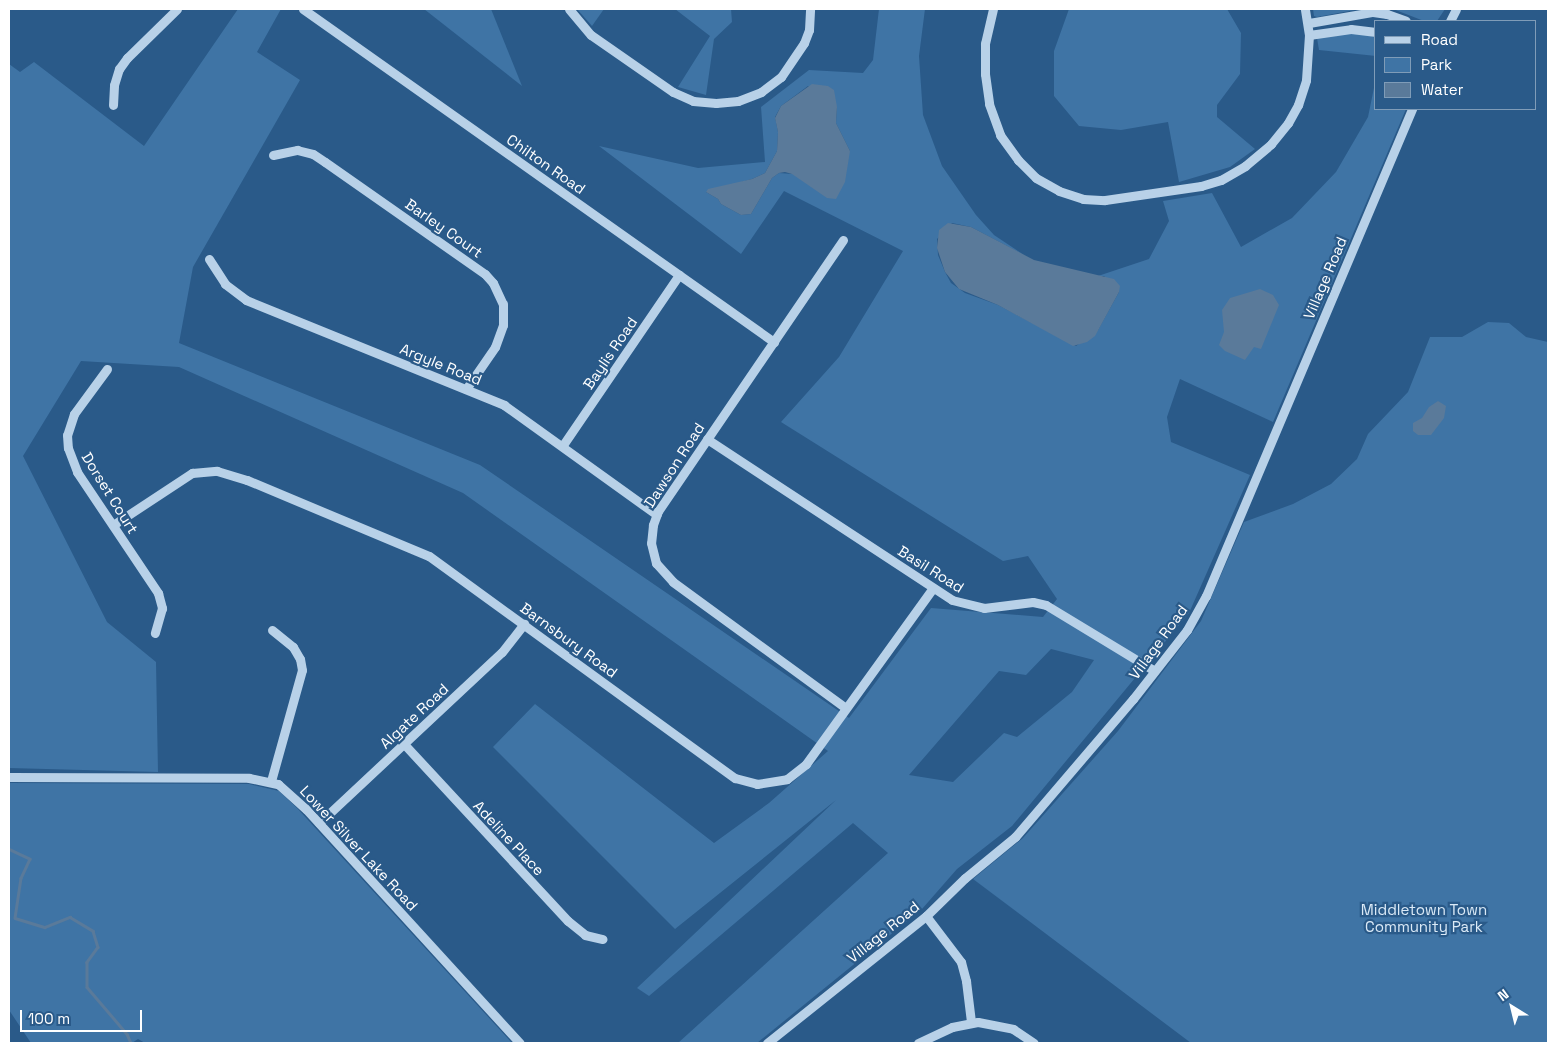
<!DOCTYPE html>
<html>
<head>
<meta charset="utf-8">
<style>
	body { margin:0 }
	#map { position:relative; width:1557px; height:1052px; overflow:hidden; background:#2a5a89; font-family:"Space Grotesk",sans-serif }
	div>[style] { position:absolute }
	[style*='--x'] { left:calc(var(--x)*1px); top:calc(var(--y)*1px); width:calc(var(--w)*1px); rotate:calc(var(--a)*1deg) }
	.green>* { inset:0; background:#3f74a5 }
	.water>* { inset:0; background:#5a7a9a }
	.stream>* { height:2.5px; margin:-1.25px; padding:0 1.25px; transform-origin:1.25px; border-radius:1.25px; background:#5a7a9a }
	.minor>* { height:9px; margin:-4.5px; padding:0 4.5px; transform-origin:4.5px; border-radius:4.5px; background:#b8d1e8 }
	span { translate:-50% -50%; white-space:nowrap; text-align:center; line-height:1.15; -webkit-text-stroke:4.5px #2a5a89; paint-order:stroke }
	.street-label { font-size:15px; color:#fff }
	.park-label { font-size:15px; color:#dbeaf7 }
	.frame { position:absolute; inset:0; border:10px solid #fff; pointer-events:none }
	.legend { position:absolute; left:1374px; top:20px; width:162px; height:90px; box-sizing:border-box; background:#2a5a89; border:1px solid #7f9cb8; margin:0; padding:6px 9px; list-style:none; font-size:15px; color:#fff }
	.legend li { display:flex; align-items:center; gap:10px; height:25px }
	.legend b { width:25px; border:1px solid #7f9cb8 }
	.north { position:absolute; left:1487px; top:982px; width:50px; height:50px; -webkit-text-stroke:4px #2a5a89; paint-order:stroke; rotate:324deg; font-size:14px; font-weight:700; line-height:20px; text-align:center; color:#fff }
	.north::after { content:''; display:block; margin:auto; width:18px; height:22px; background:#fff; clip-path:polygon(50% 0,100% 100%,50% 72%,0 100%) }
	.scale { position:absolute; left:20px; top:1010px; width:122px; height:22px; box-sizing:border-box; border:2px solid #fff; border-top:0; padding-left:6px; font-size:15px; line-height:18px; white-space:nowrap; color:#fff; -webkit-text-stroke:4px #2a5a89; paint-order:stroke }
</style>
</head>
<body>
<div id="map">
	<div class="green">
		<i style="clip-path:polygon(evenodd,238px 9px,281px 9px,257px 52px,300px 80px,193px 267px,179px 343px,480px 465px,849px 718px,931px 608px,1043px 617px,1057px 599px,1028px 556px,1003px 561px,781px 422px,839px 357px,903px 251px,784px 191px,741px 254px,599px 146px,698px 168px,765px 162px,761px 107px,809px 70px,863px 73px,873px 60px,879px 9px,925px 9px,919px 56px,923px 115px,942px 166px,976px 215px,994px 235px,1024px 255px,971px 227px,952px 223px,937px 239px,938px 255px,945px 272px,951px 283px,965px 293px,998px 305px,1076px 346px,1098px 330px,1119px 292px,1104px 276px,1098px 276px,1149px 259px,1169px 221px,1163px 201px,1212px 193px,1241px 247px,1292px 218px,1336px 172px,1368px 117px,1376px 78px,1376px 109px,1406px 109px,1273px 422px,1180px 379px,1167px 417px,1171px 442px,1250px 475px,1189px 613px,1012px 826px,957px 869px,922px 909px,757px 1043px,678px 1043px,888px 853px,853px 823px,649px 996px,637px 988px,836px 800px,675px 929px,493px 747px,535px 704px,714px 843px,769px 803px,828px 751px,463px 493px,179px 367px,81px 361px,23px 456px,107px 622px,156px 662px,158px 772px,9px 768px,9px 64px,20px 72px,34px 62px,144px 146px,238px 9px,808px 86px,837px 107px,836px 123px,850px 151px,792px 174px,779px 173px,772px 178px,751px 214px,741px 215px,721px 204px,718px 199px,706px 192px,752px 179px,765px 173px,777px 151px,778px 132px,775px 117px,781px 106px,808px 86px,238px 9px,1051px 649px,1094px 660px,1072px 692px,1017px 737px,1004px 733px,953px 782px,909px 775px,999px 671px,1026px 675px,1051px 649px)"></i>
		<i style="clip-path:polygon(424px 9px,491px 9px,522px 86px)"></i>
		<i style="clip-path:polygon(577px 9px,604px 9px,592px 26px)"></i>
		<i style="clip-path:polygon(675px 9px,731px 9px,732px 22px,714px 39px,706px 95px,678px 87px,710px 36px)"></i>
		<i style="clip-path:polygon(1069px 9px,1227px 9px,1241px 33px,1240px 74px,1217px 105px,1217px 117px,1255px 149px,1230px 167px,1179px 182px,1168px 122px,1121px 130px,1079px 126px,1054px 96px,1054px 51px)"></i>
		<i style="clip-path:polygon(1313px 9px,1360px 9px,1317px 17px,1314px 16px)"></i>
		<i style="clip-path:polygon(1393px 9px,1445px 9px,1437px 21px,1424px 21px)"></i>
		<i style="clip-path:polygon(1343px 33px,1369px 35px,1376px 38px,1376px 56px,1319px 50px,1317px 38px)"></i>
		<i style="clip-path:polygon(1488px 322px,1509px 323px,1526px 337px,1548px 342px,1548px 1043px,1191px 1043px,973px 879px,1023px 838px,1118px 731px,1201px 621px,1244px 522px,1293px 504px,1331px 484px,1357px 459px,1368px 434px,1408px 392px,1430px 337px,1462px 337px)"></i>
		<i style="clip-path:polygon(9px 783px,249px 784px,279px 791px,297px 808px,512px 1043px,145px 1043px,138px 1039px,132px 1043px,31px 1043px,9px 1010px)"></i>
	</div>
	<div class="water">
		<i style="clip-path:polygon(812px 84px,828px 86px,834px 90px,837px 107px,836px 123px,850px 151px,845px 182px,836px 199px,827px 198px,792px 174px,785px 172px,779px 173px,772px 178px,751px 214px,741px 215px,721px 204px,718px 199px,706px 192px,708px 189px,752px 179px,765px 173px,777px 151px,778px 132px,775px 118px,781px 106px)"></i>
		<i style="clip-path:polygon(948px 223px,971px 227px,1034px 260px,1114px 279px,1120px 286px,1119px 292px,1095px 336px,1087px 342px,1073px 346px,998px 305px,959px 289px,945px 272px,937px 248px,939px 230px)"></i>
		<i style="clip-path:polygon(1260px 289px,1273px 295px,1279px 305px,1261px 349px,1254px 347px,1245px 360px,1225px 351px,1219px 345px,1224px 332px,1222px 310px,1230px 298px)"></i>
		<i style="clip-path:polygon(1438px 401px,1446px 406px,1444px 418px,1431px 435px,1418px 435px,1413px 431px,1413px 423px,1422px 418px,1429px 407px)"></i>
	</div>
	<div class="stream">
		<i style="--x:9;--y:849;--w:23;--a:25"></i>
		<i style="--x:30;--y:859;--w:21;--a:115"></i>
		<i style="--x:21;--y:878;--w:40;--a:98.5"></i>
		<i style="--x:15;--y:918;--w:31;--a:17"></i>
		<i style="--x:45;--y:927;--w:27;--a:-22"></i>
		<i style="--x:70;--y:917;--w:27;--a:31"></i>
		<i style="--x:93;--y:931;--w:17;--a:73"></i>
		<i style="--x:98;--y:947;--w:19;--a:126"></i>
		<i style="--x:87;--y:962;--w:25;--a:90"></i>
		<i style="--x:87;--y:987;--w:62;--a:49.6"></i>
		<i style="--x:127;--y:1034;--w:10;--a:66"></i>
	</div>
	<div class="minor">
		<i style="--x:303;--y:9;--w:577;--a:35.26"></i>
		<i style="--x:569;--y:9;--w:34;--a:50"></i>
		<i style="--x:591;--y:35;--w:100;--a:34.8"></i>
		<i style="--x:673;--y:92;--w:22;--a:24"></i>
		<i style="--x:693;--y:101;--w:23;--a:5"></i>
		<i style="--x:716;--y:103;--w:22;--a:-5"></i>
		<i style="--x:738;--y:101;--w:25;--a:-21"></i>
		<i style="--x:761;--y:92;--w:25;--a:-37"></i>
		<i style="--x:781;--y:77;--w:41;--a:-55.9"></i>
		<i style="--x:804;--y:43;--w:14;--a:-69"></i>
		<i style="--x:809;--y:30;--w:21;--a:-87"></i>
		<i style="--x:993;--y:9;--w:36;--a:103"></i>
		<i style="--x:985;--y:44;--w:30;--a:90"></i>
		<i style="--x:985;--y:74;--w:30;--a:82"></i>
		<i style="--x:989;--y:104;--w:33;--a:70"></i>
		<i style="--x:1000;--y:135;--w:31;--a:54"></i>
		<i style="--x:1018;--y:160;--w:25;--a:45"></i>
		<i style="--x:1036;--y:178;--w:26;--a:29"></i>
		<i style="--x:1059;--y:191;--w:25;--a:18"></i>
		<i style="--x:1083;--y:199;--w:22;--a:3"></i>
		<i style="--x:1105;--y:200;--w:97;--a:-8.3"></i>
		<i style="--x:1201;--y:186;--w:21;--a:-17"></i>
		<i style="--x:1221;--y:180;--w:28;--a:-30"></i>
		<i style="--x:1245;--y:166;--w:34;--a:-40"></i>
		<i style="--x:1271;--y:144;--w:27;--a:-51"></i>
		<i style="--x:1288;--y:123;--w:21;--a:-61"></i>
		<i style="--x:1298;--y:105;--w:26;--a:-72"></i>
		<i style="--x:1306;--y:80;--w:45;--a:-86.2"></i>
		<i style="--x:1309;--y:35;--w:26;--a:-99"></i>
		<i style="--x:1450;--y:21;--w:13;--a:-63"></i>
		<i style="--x:1309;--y:23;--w:65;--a:-9.8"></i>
		<i style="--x:1373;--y:12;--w:14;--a:8"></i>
		<i style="--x:1387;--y:14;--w:20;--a:20"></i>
		<i style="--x:1309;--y:35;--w:42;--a:-8.1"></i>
		<i style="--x:1351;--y:29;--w:25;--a:7"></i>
		<i style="--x:113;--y:105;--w:20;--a:-87"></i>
		<i style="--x:114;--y:85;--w:17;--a:-73"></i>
		<i style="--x:119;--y:69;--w:14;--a:-54"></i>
		<i style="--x:127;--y:58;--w:70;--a:-44.4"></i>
		<i style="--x:273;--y:155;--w:25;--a:-12"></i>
		<i style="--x:297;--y:150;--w:16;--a:14"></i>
		<i style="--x:313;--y:154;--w:14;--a:34"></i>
		<i style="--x:325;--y:162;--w:195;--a:35"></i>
		<i style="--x:485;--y:274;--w:12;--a:48"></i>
		<i style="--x:493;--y:283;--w:23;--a:65"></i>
		<i style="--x:503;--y:304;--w:21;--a:90"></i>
		<i style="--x:503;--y:325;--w:23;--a:110"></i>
		<i style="--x:495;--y:347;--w:51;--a:124.6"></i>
		<i style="--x:843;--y:240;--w:328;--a:124.3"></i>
		<i style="--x:658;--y:511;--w:15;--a:110"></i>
		<i style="--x:653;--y:525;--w:18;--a:96"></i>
		<i style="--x:651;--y:543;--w:21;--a:76"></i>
		<i style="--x:656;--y:563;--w:25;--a:48"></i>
		<i style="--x:673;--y:582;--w:214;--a:36.1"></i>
		<i style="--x:209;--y:259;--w:30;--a:57"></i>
		<i style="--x:225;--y:284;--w:26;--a:37"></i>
		<i style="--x:246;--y:300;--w:279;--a:22.1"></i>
		<i style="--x:504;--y:405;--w:188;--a:35.7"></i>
		<i style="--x:107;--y:369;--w:56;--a:126.3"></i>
		<i style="--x:74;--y:414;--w:22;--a:108"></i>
		<i style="--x:67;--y:435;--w:13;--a:86"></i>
		<i style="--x:68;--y:448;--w:26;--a:69"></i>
		<i style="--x:77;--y:472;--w:146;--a:56.2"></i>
		<i style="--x:158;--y:593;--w:16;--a:75"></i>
		<i style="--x:162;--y:608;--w:26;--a:106"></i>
		<i style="--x:707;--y:439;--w:293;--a:33.3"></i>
		<i style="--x:952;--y:600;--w:33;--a:14"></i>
		<i style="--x:984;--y:608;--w:49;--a:-7"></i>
		<i style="--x:1033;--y:602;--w:13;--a:13"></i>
		<i style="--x:1046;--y:605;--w:127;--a:31.2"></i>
		<i style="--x:563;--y:445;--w:206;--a:-55.7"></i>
		<i style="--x:113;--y:525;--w:95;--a:-33.4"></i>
		<i style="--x:192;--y:473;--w:25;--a:-5"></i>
		<i style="--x:217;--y:471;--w:31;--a:17"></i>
		<i style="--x:247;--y:480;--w:197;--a:22.7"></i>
		<i style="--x:429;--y:556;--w:378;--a:36"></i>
		<i style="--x:735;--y:778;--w:23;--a:15"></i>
		<i style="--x:757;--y:784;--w:30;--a:-9"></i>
		<i style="--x:787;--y:779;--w:24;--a:-38"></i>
		<i style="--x:806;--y:764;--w:217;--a:-54.2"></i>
		<i style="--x:404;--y:744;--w:241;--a:47.2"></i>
		<i style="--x:568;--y:921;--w:22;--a:39"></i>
		<i style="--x:585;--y:935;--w:18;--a:13"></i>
		<i style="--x:9;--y:777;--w:240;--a:0.2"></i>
		<i style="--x:249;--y:778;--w:30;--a:12"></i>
		<i style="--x:278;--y:784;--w:38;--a:42"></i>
		<i style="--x:306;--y:809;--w:317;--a:47.6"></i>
		<i style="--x:271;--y:781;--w:115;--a:-74.4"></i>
		<i style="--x:302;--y:670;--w:11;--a:-100"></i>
		<i style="--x:300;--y:659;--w:14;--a:-120"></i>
		<i style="--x:293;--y:647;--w:27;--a:-141"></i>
		<i style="--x:319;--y:823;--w:250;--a:-43.1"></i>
		<i style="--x:502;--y:652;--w:36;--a:-52"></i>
		<i style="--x:926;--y:916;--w:58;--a:52.7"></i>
		<i style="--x:961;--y:962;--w:20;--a:75"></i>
		<i style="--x:966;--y:981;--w:41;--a:83"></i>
		<i style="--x:767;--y:1043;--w:203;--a:-38.6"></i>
		<i style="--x:926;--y:916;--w:54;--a:-44.3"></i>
		<i style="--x:965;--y:878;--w:65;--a:-39.4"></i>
		<i style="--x:1015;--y:837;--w:182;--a:-49.5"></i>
		<i style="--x:1133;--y:699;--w:88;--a:-52"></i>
		<i style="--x:1187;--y:630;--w:39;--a:-61"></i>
		<i style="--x:1206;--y:596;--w:529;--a:-67.07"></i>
		<i style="--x:918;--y:1043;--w:38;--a:-25"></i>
		<i style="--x:952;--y:1027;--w:26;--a:-11"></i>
		<i style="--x:978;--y:1022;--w:36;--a:11"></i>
		<i style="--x:1013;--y:1029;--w:25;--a:34"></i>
	</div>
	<div class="street-label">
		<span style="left:546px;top:164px;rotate:35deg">Chilton Road</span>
		<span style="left:444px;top:228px;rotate:35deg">Barley Court</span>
		<span style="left:1325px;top:278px;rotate:-67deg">Village Road</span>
		<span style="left:610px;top:353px;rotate:-56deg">Baylis Road</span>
		<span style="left:441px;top:364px;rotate:22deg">Argyle Road</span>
		<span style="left:674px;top:465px;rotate:-57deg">Dawson Road</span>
		<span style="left:110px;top:493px;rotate:58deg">Dorset Court</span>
		<span style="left:931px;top:569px;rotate:32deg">Basil Road</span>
		<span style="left:569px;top:640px;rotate:36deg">Barnsbury Road</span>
		<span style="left:1158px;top:642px;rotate:-54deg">Village Road</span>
		<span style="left:414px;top:716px;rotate:-43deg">Algate Road</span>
		<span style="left:509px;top:838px;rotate:47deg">Adeline Place</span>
		<span style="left:359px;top:848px;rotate:47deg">Lower Silver Lake Road</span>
		<span style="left:883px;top:932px;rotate:-39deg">Village Road</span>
	</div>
	<div class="park-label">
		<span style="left:1424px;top:918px">Middletown Town<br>Community Park</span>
	</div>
	<div class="frame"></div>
	<ul class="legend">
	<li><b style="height:6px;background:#b8d1e8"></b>Road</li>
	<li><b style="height:14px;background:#3f74a5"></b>Park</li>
	<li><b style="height:14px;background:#5a7a9a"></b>Water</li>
	</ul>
	<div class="north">N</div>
	<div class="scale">100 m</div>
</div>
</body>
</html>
